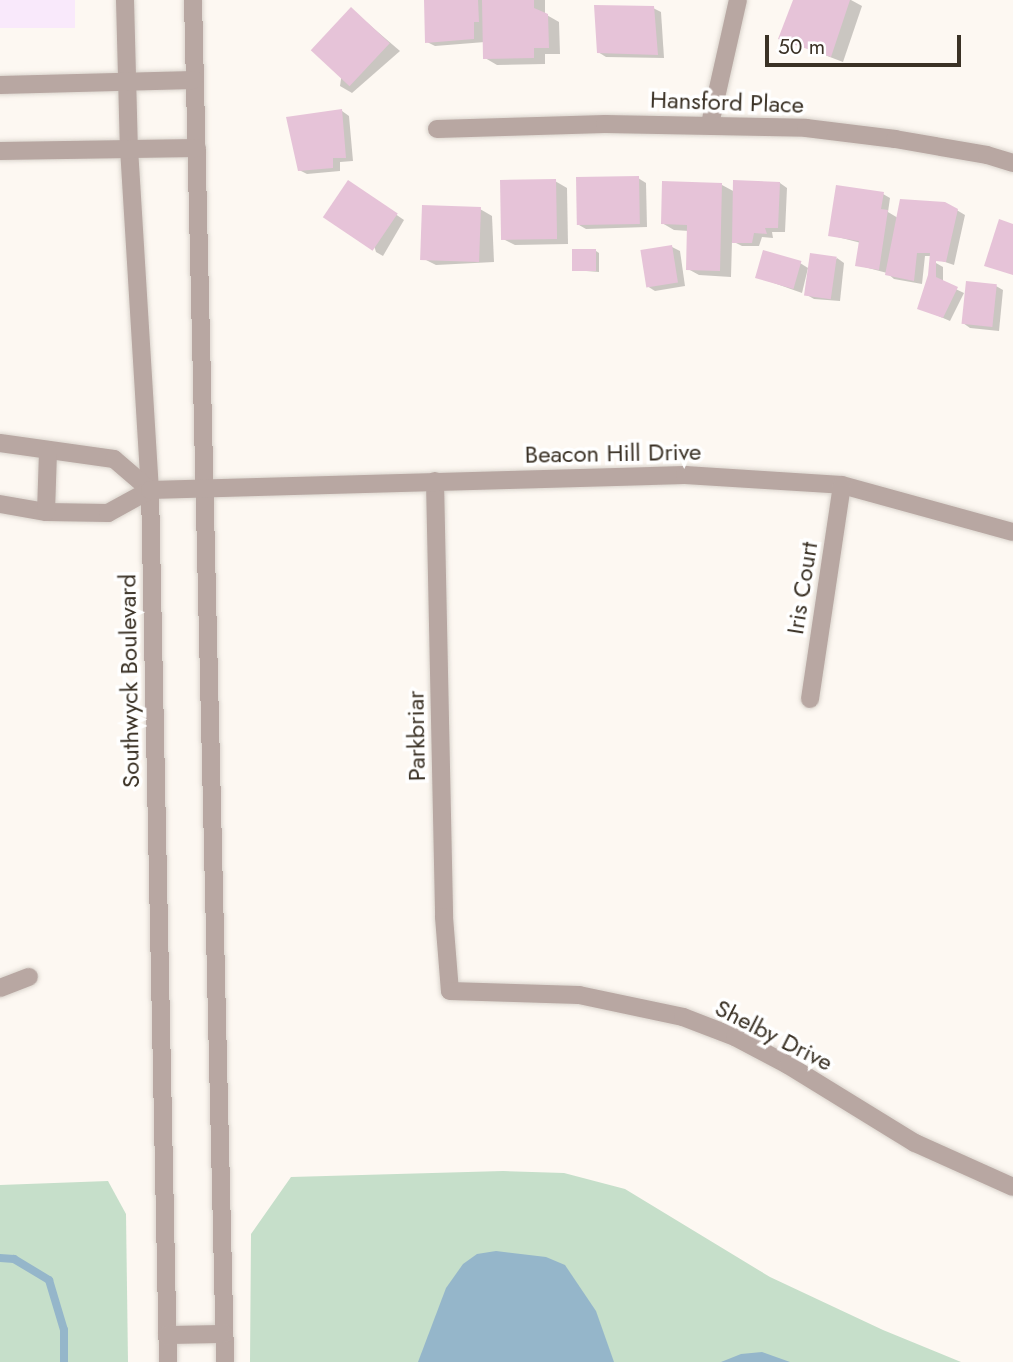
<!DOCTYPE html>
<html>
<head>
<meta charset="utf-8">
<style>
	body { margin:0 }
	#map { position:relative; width:1013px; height:1362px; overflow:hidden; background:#fdf8f2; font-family:Jost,sans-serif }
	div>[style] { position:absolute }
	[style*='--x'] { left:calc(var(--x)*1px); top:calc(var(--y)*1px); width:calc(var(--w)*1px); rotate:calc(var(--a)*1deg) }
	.education>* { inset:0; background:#f9e9fb; transform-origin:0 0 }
	.green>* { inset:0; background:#c6dfca }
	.water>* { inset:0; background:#95b6ca }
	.shadow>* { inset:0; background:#0003 }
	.stream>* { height:8px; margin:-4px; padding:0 4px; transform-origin:4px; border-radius:4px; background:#95b6ca }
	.building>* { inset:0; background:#e6c3d8; transform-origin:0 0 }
	.roads { filter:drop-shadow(0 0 2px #dad4cd) drop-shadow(0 0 2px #dad4cd) }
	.minor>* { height:18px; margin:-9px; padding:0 9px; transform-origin:9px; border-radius:9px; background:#b8a7a2 }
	span { translate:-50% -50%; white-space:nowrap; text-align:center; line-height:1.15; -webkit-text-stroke:7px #fff; paint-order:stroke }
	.street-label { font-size:24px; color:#3b3226 }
	.scale { position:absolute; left:765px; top:35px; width:196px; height:32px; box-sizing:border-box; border:4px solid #3b3226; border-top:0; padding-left:9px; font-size:21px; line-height:24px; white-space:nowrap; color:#3b3226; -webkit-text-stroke:5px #fff; paint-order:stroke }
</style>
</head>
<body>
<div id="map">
	<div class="education">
		<i style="left:0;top:0;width:75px;height:28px"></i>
	</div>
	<div class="green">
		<i style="clip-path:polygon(503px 1171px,564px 1173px,625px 1189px,770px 1277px,883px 1330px,961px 1362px,250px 1362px,251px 1234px,291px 1177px)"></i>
		<i style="clip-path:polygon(108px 1181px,126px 1214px,128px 1362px,0 1362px,0 1185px)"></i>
	</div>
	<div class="water">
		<i style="clip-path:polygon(496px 1251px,546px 1257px,565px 1265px,596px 1311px,614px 1362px,418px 1362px,446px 1288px,463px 1264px,477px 1254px)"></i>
		<i style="clip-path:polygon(762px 1352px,790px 1362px,721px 1362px,741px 1354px)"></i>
	</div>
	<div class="shadow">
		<i style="clip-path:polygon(426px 0,545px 0,545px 14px,559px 22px,560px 54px,545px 54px,545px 64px,497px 65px,485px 58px,485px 42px,435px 46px,427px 42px)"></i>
		<i style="clip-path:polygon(795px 0,851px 0,862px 6px,843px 62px,780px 38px)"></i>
		<i style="clip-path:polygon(653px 8px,661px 12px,664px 58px,606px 57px,598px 52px)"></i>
		<i style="clip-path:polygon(351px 9px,400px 51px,352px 93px,340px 86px)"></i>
		<i style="clip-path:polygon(342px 111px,349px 116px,353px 161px,340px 162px,340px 171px,307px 174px,299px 170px)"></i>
		<i style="clip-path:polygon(638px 178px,646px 183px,647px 227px,586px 229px,579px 225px)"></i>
		<i style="clip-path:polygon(555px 181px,567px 188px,568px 244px,515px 245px,503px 239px)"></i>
		<i style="clip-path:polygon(735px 182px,780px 183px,787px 188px,785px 232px,772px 232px,773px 238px,762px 237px,759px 246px,742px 246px,732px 241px,731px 277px,699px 275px,688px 269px,689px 231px,674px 230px,662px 223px,722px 185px,735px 192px)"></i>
		<i style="clip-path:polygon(356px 187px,404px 220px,383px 256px,376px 252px)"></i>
		<i style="clip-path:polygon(883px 194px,890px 198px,888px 212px,898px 218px,945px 203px,965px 215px,954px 265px,936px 259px,936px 263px,943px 267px,943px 283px,964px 293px,950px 321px,920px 308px,930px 276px,931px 256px,925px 256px,922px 284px,894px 279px,887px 273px,857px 265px,861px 243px,830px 235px)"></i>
		<i style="clip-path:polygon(480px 209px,492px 216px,494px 262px,436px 265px,424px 259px)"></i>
		<i style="clip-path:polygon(672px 247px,680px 251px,685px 286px,655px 291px,647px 286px)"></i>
		<i style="clip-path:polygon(596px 251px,599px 253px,599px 272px,573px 270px)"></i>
		<i style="clip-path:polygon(837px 258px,844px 263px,840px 301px,814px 299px,807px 295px)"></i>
		<i style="clip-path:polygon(800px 263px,808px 268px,802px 293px,757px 277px)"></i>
		<i style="clip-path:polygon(996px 286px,1003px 290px,999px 331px,970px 328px,963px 323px)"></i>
	</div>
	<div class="stream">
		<i style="--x:0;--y:1258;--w:14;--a:4"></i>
		<i style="--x:14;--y:1259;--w:41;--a:31"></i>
		<i style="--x:49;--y:1280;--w:52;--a:73.3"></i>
		<i style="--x:64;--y:1330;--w:32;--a:90"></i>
	</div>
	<div class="building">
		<i style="clip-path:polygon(424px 0,478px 0,479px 22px,474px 22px,474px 39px,425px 43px)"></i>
		<i style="clip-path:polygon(482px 0,534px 0,534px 8px,548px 14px,549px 48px,534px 48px,534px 58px,483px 59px)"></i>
		<i style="clip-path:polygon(793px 0,850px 0,831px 57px,778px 39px)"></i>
		<i style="clip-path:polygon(594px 5px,654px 6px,658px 55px,597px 53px)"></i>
		<i style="left:351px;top:7px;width:53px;height:59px;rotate:43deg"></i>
		<i style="clip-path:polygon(342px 109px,346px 158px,333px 158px,333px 168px,298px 171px,286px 117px)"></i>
		<i style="left:639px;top:176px;width:48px;height:63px;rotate:89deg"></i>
		<i style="left:556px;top:179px;width:60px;height:56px;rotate:89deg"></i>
		<i style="left:348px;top:180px;width:60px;height:45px;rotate:34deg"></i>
		<i style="clip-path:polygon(733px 180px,780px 182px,778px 228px,765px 228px,767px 234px,754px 233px,752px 243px,732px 243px)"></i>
		<i style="clip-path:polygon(662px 181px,722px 183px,720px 271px,686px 270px,687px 225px,661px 224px)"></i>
		<i style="clip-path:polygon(836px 185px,884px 192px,881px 209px,888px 210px,879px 270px,855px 266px,859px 241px,828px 236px)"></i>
		<i style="clip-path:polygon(900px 199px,945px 202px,958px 209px,946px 262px,936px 261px,936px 277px,958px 287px,943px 318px,917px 309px,928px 275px,930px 253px,917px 253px,914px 281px,885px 275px)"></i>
		<i style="left:422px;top:205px;width:59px;height:55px;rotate:2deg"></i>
		<i style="clip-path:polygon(999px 219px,1013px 224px,1013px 275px,984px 266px)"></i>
		<i style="left:672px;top:245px;width:38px;height:32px;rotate:81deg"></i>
		<i style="left:572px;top:249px;width:24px;height:22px"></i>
		<i style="left:763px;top:250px;width:40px;height:29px;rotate:16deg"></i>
		<i style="left:810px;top:253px;width:27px;height:43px;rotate:8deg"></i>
		<i style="left:966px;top:281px;width:31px;height:43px;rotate:6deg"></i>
	</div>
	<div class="roads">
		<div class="minor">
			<i style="--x:125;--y:0;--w:148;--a:88.5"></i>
			<i style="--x:129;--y:148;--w:343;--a:86.5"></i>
			<i style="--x:150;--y:490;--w:872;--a:88.82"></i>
			<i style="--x:193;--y:0;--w:1362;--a:88.65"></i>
			<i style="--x:0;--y:85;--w:194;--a:-1.5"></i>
			<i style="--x:710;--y:124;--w:127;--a:-77.3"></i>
			<i style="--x:437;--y:129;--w:168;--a:-1.7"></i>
			<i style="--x:605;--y:124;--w:201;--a:1.1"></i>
			<i style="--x:806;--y:128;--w:90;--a:7"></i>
			<i style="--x:895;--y:139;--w:93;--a:9.9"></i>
			<i style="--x:987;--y:155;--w:27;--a:17"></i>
			<i style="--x:0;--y:151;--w:197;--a:-0.9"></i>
			<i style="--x:0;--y:443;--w:115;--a:8"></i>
			<i style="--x:114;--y:459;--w:48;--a:40.7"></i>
			<i style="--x:435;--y:481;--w:436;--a:88.8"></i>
			<i style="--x:444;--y:917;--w:74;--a:85.4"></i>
			<i style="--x:450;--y:991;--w:129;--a:1.8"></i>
			<i style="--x:579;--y:995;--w:106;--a:11.9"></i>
			<i style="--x:683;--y:1017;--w:56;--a:21"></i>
			<i style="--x:735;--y:1037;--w:60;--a:27.8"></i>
			<i style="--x:788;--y:1065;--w:149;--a:31.6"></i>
			<i style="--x:915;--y:1143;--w:107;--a:24.2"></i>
			<i style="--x:0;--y:504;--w:47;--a:9.9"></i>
			<i style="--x:46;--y:512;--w:62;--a:0.9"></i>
			<i style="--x:108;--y:513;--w:48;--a:-28.7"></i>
			<i style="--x:150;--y:490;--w:535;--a:-1.61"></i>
			<i style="--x:685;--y:475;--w:157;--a:3.6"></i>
			<i style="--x:842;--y:485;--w:177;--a:15.4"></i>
			<i style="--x:46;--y:512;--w:61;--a:-88.1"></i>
			<i style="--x:810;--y:699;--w:216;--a:-81.5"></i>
			<i style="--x:0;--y:988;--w:31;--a:-21"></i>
			<i style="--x:167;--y:1335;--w:57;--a:-1"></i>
		</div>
	</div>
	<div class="street-label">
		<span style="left:727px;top:102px;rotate:2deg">Hansford Place</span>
		<span style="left:613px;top:453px;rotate:-1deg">Beacon Hill Drive</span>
		<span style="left:802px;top:588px;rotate:-81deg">Iris Court</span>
		<span style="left:129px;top:681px;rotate:-91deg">Southwyck Boulevard</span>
		<span style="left:416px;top:736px;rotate:-91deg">Parkbriar</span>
		<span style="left:774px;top:1035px;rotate:27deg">Shelby Drive</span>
	</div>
	<div class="scale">50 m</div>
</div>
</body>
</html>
